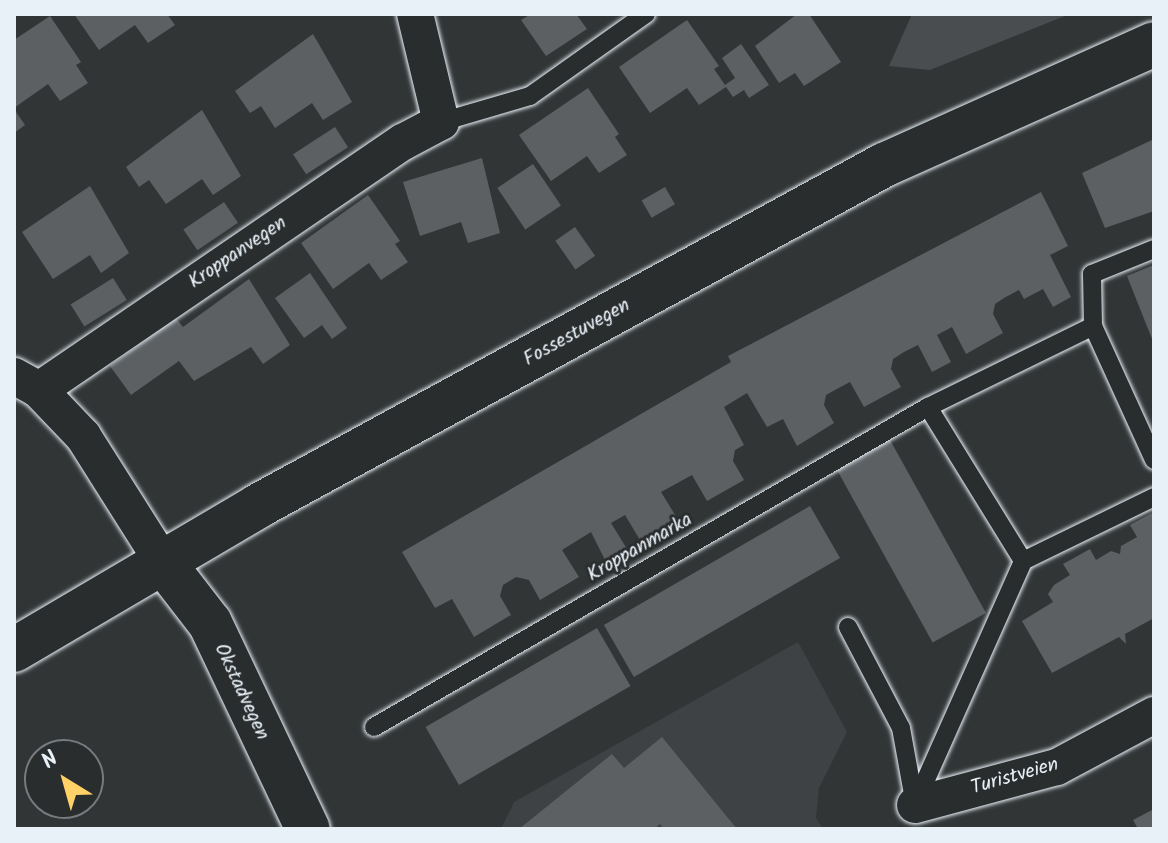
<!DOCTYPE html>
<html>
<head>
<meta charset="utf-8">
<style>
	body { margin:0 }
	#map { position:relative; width:1168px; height:843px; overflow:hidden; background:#323536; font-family:Kalam,sans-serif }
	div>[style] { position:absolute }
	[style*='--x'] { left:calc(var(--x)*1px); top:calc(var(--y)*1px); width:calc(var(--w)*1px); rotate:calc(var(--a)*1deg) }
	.built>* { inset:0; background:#3f4244 }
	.green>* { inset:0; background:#494d4f }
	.building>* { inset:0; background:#5c6063; transform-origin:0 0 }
	.roads { filter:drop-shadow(0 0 2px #e8f1f8) drop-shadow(0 0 2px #e8f1f8) }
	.lane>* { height:18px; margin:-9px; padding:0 9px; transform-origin:9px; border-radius:9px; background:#2a2d2e }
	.street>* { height:36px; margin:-18px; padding:0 18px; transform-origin:18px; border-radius:18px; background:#2a2d2e }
	.secondary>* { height:44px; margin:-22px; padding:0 22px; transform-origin:22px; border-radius:22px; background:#2a2d2e }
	span { translate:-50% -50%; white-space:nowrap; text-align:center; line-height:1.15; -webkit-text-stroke:6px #2a2d2e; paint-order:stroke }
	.street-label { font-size:20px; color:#e8f1f8 }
	.frame { position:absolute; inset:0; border:16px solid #e8f1f8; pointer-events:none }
	.north { position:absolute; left:24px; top:739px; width:80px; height:80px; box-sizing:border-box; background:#2a2d2e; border:2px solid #767b7f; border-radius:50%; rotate:323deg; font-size:22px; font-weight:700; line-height:32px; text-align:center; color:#e8f1f8 }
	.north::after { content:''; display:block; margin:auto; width:28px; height:36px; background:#ffd166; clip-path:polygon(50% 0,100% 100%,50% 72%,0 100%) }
</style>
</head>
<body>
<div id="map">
	<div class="built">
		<i style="clip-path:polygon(798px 642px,847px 732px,819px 788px,816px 818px,823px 829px,501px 829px,514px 802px)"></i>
	</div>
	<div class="green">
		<i style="clip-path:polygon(912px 14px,1070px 14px,930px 70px,889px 66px)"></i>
	</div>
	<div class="building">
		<i style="clip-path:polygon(74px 14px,167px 14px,175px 25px,148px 43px,135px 25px,99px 50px)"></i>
		<i style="clip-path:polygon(531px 14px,576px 14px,587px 29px,546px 56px,521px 20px)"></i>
		<i style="clip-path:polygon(797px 14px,809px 14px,841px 62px,804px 86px,795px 73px,779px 83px,755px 46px)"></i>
		<i style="clip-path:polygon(50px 16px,81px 62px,76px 65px,88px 83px,60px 101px,48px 84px,14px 108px,14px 40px)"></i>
		<i style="clip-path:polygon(687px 20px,719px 66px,714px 69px,725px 85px,735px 78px,722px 58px,741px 44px,769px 85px,749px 98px,744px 90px,733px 97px,726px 87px,699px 105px,687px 88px,650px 113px,619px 67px)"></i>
		<i style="clip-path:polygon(313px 34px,352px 102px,323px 120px,312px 103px,275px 128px,261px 106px,250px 113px,235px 91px)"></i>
		<i style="clip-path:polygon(588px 88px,619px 134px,615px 137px,627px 155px,599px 173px,587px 156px,551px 181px,519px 135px)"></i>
		<i style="clip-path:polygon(14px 109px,25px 125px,14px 133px)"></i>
		<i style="clip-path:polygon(202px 110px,241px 176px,213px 195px,202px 179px,166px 204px,149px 180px,139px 187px,126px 167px)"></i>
		<i style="left:335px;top:127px;width:24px;height:50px;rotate:57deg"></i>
		<i style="clip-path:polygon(1154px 139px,1154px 211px,1105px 228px,1082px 173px)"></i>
		<i style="clip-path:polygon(482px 158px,500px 233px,468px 243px,461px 222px,420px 236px,403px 182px)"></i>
		<i style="left:533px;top:164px;width:50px;height:43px;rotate:56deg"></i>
		<i style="clip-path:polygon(90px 186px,129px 253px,101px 273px,90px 255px,53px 279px,22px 232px)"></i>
		<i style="left:665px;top:187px;width:20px;height:27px;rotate:60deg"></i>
		<i style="clip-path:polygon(1041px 192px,1068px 246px,1050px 255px,1071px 297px,1053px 307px,1043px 289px,1024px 299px,1019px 290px,1004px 298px,995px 304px,993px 314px,1003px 333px,966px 354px,952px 327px,937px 335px,951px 362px,932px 372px,918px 345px,904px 352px,893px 359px,891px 369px,901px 387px,864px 407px,850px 382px,835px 390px,826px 395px,824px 405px,834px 423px,797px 446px,783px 419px,767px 427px,747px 393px,724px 407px,744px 445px,735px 450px,733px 461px,744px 480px,707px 501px,692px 475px,661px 492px,677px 518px,640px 540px,625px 515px,611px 523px,627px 549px,606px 562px,591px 532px,562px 550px,579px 577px,540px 600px,529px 580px,516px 577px,503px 585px,500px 596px,511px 615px,474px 637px,452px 599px,435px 608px,402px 552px,731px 362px,728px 356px)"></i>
		<i style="clip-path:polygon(368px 195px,400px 241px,395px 244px,408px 262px,381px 280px,369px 263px,333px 289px,301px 243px)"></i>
		<i style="left:224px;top:202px;width:25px;height:49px;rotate:56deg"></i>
		<i style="left:575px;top:227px;width:35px;height:24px;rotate:55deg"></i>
		<i style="clip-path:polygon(1154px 265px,1154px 344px,1127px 276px)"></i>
		<i style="clip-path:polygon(310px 273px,347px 328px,332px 339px,322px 325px,304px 338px,275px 298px)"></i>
		<i style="left:113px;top:278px;width:26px;height:50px;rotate:58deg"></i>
		<i style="clip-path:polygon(249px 279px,290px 345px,263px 364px,251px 347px,194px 381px,179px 361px,131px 395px,110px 366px,176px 318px,183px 327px)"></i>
		<i style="left:889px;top:438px;width:200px;height:61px;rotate:61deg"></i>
		<i style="left:810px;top:506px;width:60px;height:238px;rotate:60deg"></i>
		<i style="clip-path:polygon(1154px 512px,1154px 618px,1125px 634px,1126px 644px,1119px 637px,1052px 673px,1022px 621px,1053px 602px,1048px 594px,1054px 585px,1070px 575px,1063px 564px,1090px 549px,1096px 560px,1111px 551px,1120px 554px,1121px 546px,1137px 537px,1130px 525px)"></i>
		<i style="left:597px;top:628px;width:67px;height:198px;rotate:60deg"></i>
		<i style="clip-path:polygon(662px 737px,737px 829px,664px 829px,660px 824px,654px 829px,519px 829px,612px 754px,624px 768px)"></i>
		<i style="clip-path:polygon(1154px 809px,1154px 829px,1132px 829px,1137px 827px,1133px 820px)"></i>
	</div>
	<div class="roads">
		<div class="lane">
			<i style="--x:441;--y:122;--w:93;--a:-16.3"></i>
			<i style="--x:530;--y:96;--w:142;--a:-35.3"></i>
			<i style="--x:1154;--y:249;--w:67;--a:158"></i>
			<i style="--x:1092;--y:274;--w:52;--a:88.9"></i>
			<i style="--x:1093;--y:326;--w:147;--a:65.5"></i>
			<i style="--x:928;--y:407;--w:181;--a:58.3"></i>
			<i style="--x:1023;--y:561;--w:146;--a:-26"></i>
			<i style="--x:848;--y:627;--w:114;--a:62.3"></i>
			<i style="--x:901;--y:728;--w:78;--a:79.7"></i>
			<i style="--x:374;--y:727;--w:640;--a:-30.01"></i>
			<i style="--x:928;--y:407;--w:184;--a:-26.1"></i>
			<i style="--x:915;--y:804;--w:266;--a:-66"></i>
		</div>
		<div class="street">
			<i style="--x:14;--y:376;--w:29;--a:29"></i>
			<i style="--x:39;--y:390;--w:64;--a:46.3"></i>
			<i style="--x:83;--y:436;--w:148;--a:57.7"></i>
			<i style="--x:39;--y:390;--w:440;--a:-34.3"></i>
			<i style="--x:403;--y:142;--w:43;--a:-27.8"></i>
			<i style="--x:441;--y:122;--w:111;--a:-103.5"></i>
			<i style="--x:915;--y:805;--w:147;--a:-15"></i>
			<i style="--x:1057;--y:767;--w:110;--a:-28.2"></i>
		</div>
		<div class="secondary">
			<i style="--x:162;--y:561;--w:78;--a:52.3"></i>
			<i style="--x:210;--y:623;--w:228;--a:64.6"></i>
			<i style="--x:14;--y:650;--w:283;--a:-30.5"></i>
			<i style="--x:258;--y:506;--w:713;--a:-28.58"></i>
			<i style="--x:884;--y:165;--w:296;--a:-24.1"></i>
		</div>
	</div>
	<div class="street-label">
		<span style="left:238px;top:253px;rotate:-34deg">Kroppanvegen</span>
		<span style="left:577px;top:333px;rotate:-29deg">Fossestuvegen</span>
		<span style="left:640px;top:548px;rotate:-30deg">Kroppanmarka</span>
		<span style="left:241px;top:692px;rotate:65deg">Okstadvegen</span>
		<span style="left:1015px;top:777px;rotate:-16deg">Turistveien</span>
	</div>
	<div class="frame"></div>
	<div class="north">N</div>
</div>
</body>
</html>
